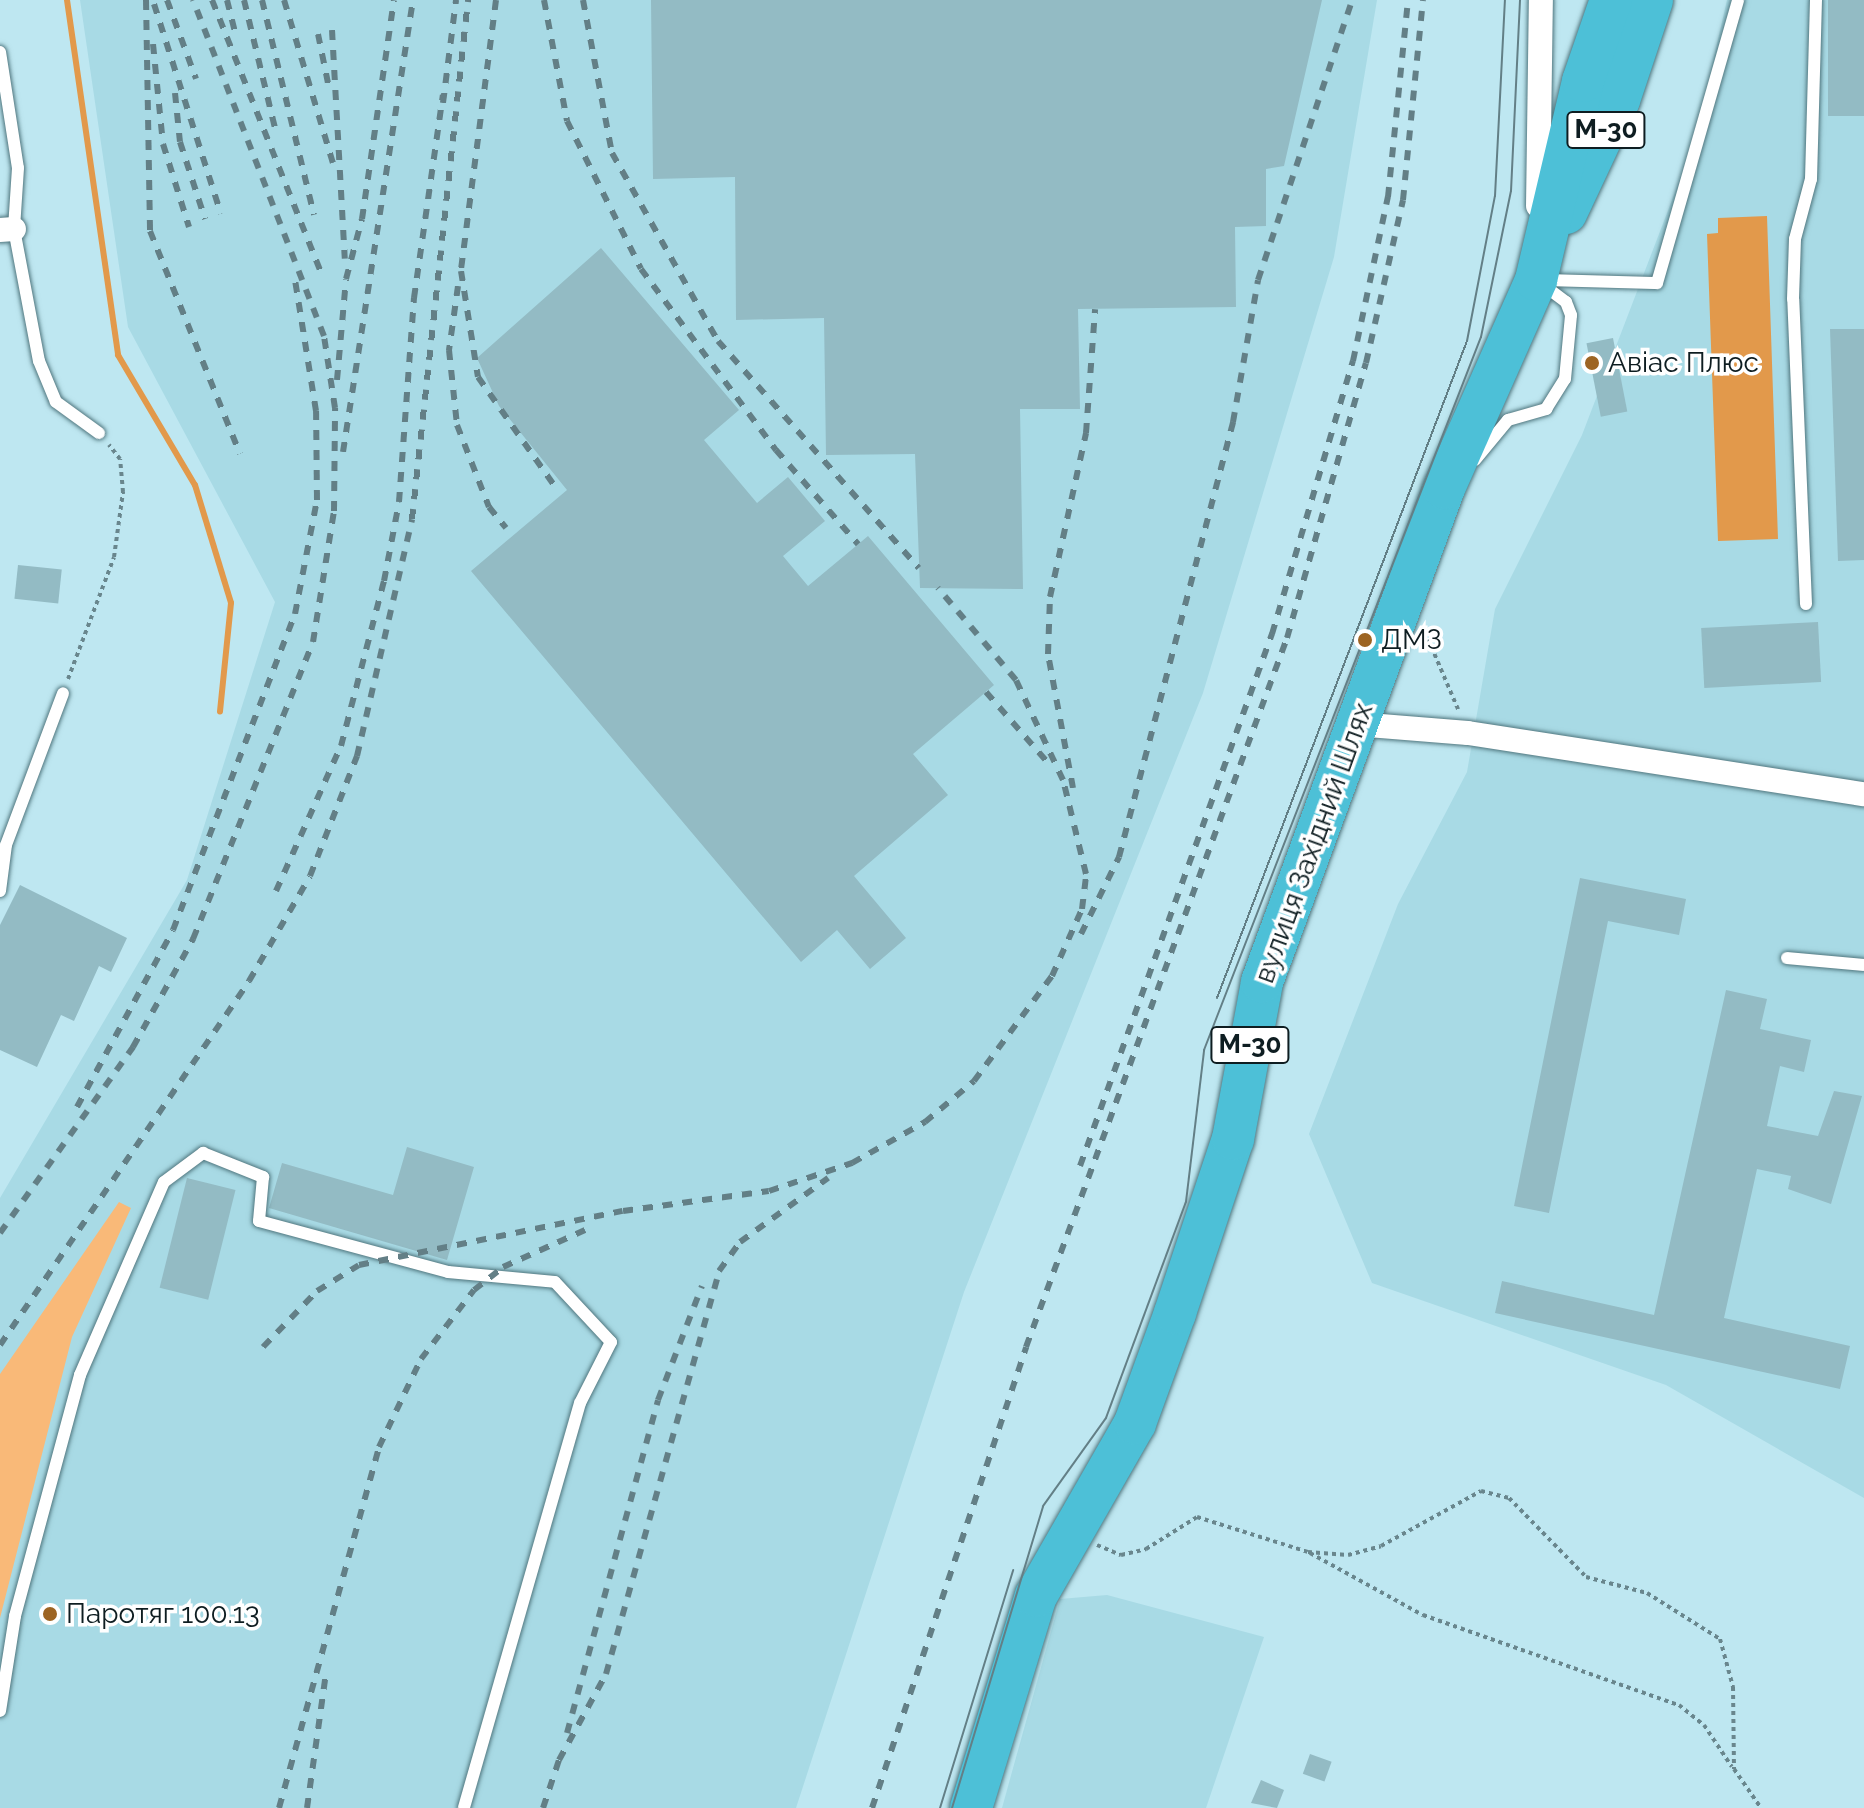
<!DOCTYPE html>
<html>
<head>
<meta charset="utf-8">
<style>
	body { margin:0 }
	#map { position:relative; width:1864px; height:1808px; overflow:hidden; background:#bee7f1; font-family:Raleway,sans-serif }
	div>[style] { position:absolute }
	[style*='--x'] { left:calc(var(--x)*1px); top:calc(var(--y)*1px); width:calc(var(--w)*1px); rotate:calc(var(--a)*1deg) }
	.built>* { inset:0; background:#a8dae5 }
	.green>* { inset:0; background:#f9b978 }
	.water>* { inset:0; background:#e2994b }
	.stream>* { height:6px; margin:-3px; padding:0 3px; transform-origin:3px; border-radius:3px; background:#e2994b }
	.building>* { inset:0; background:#93bbc4; transform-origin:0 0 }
	.path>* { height:4px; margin-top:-2px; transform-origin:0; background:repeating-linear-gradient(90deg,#69868d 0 4px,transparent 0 8px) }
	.roads { filter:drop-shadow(0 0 2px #50767e) drop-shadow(0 0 2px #50767e) }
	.lane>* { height:12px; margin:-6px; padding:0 6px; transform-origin:6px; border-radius:6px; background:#fff }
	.street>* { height:24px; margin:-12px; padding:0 12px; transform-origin:12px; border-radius:12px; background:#fff }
	.highway>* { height:42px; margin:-21px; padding:0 21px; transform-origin:21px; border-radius:21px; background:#4dc0d7 }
	.tram>* { height:2px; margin:-1px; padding:0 1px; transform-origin:1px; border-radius:1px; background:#637f86 }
	.rail>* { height:6px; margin-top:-3px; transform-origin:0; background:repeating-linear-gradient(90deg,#637f86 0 10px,transparent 0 20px) }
	.dots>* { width:22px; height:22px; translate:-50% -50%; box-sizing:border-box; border:4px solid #fff; border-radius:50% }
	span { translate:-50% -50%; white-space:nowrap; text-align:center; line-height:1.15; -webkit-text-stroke:7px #fff; paint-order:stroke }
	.shield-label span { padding:2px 6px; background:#fff; border:2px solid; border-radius:6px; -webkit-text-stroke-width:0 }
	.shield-label { font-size:26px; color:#0e1d21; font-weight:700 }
	.poi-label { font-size:28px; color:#0e1d21 }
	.left { translate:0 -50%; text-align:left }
	.street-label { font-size:28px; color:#0e1d21 }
</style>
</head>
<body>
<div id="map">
	<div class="built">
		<i style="clip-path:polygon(80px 0,1377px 0,1334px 257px,1203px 693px,964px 1292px,796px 1808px,0 1808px,0 1198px,187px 880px,275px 602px,128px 327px)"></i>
		<i style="clip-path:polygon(1727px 0,1864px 0,1864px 1498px,1666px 1385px,1372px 1283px,1309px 1134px,1398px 904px,1467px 772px,1495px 609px,1582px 435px,1695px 140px)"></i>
		<i style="clip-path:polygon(1107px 1595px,1264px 1637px,1206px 1808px,1002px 1808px,1060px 1599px)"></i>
	</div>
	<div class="green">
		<i style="clip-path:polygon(119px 1202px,131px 1208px,72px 1337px,0 1618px,0 1374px)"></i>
	</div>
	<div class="water">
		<i style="clip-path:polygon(1767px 216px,1778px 539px,1718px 541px,1707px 234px,1718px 233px,1718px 218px)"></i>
	</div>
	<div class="stream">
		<i style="--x:67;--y:0;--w:359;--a:81.8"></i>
		<i style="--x:118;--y:355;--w:151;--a:59.4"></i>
		<i style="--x:195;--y:485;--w:123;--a:73"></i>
		<i style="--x:231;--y:603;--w:109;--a:95.8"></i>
	</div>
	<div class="building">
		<i style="clip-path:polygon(651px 0,1322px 0,1284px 166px,1266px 169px,1266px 226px,1235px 227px,1236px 307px,1078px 309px,1080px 409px,1020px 409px,1023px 589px,920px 588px,915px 454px,826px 455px,824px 318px,736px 320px,735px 177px,653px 179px)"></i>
		<i style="left:1828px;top:0;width:36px;height:116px"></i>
		<i style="clip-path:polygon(601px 248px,739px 410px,704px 440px,757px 503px,788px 477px,825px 521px,783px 556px,808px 586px,868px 536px,994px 685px,913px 754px,948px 795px,854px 876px,906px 938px,870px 969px,837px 930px,801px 962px,471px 571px,567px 490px,499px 406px,477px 358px)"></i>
		<i style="clip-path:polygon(1830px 329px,1864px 329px,1864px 560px,1838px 561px)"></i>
		<i style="left:1613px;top:338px;width:75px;height:27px;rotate:79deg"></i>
		<i style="left:18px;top:565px;width:44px;height:34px;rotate:6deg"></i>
		<i style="left:1818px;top:622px;width:60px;height:117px;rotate:87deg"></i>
		<i style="clip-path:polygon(1580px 878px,1686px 899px,1679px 935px,1608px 921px,1549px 1213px,1514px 1206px)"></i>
		<i style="clip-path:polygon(20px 885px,127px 938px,111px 972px,99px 966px,74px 1021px,61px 1015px,37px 1067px,0 1050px,0 925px)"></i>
		<i style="clip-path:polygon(1726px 990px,1767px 999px,1760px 1029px,1811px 1040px,1804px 1072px,1780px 1066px,1767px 1126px,1818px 1136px,1834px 1091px,1862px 1096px,1831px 1204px,1788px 1189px,1791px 1176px,1757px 1169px,1724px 1318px,1850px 1346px,1840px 1389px,1495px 1313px,1502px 1281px,1654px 1315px)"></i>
		<i style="clip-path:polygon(407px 1147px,474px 1167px,447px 1260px,269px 1208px,282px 1163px,393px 1195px)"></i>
		<i style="left:187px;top:1178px;width:50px;height:113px;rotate:14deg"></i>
		<i style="left:1310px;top:1754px;width:23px;height:21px;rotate:20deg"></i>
		<i style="clip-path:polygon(1261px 1780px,1284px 1790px,1277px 1808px,1251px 1803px)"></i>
	</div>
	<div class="path">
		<i style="--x:1425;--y:632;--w:84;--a:66.8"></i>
		<i style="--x:68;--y:679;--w:130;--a:-69.3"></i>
		<i style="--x:114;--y:557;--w:66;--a:-82.1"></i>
		<i style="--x:123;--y:492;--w:33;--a:-95"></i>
		<i style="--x:120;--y:459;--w:18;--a:-128"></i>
		<i style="--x:1097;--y:1545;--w:26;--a:23"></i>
		<i style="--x:1121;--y:1555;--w:26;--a:-13"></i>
		<i style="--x:1146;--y:1549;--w:60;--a:-32.1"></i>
		<i style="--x:1197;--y:1517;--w:116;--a:17.5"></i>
		<i style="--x:1308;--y:1552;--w:40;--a:4.3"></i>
		<i style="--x:1348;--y:1555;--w:34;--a:-15"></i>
		<i style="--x:1381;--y:1546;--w:114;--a:-28.8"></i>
		<i style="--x:1481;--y:1491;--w:29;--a:14"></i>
		<i style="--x:1509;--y:1498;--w:110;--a:45.7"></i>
		<i style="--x:1586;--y:1577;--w:63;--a:14.7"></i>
		<i style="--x:1647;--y:1593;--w:86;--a:32.2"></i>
		<i style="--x:1720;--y:1639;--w:50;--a:74.8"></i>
		<i style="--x:1733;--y:1687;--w:82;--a:89.3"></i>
		<i style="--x:1734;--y:1769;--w:47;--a:55.3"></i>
		<i style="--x:1310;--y:1553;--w:129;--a:28.8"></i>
		<i style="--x:1423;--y:1615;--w:271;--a:19.4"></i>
		<i style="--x:1679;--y:1705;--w:32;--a:39"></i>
		<i style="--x:1704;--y:1725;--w:50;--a:56.3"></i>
	</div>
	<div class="roads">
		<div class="lane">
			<i style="--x:0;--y:52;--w:117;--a:81.2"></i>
			<i style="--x:18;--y:168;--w:61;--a:93.8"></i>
			<i style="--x:14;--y:229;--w:134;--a:79.3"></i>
			<i style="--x:39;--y:361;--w:44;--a:67.5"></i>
			<i style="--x:56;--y:402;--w:53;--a:35.8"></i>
			<i style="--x:1543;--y:280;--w:114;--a:1.5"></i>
			<i style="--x:1657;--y:283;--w:294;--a:-74"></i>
			<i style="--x:1475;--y:460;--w:52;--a:-50.5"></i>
			<i style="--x:1508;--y:420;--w:40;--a:-16"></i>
			<i style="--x:1546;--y:409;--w:36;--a:-58"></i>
			<i style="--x:1565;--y:379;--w:64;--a:-84.6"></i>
			<i style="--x:1571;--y:315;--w:14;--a:-111"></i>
			<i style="--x:1566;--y:302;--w:30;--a:-143"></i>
			<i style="--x:1806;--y:604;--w:305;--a:-92.4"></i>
			<i style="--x:1793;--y:299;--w:60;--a:-88.1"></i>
			<i style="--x:1795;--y:239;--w:62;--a:-75.1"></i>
			<i style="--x:1811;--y:179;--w:179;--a:-88.4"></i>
			<i style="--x:0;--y:891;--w:46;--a:-82.6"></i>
			<i style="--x:6;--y:845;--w:162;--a:-69.4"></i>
			<i style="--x:1787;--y:958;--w:77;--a:5.2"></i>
			<i style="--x:0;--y:1711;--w:96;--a:-81"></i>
			<i style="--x:15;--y:1616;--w:250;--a:-74.9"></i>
			<i style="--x:80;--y:1375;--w:210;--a:-66.5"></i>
			<i style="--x:164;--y:1182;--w:49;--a:-36.6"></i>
			<i style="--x:203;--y:1153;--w:65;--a:21.8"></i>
			<i style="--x:263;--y:1177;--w:44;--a:95.2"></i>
			<i style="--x:259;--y:1221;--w:196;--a:15.1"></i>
			<i style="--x:448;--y:1272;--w:107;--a:5.3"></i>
			<i style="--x:555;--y:1282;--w:82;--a:47"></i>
			<i style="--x:611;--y:1342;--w:68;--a:116.9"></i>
			<i style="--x:580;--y:1403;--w:421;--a:106"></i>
		</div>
		<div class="street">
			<i style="--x:1538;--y:206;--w:206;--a:-89.2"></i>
			<i style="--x:0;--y:230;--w:14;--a:-4"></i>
			<i style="--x:1356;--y:724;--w:112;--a:4.6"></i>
			<i style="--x:1468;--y:733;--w:401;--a:8.8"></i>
		</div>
		<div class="highway">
			<i style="--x:1566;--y:213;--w:125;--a:-64.9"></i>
			<i style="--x:1619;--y:100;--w:105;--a:-71.7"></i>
			<i style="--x:971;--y:1808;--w:222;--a:-73"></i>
			<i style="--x:1036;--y:1596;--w:199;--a:-60.2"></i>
			<i style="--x:1135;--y:1423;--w:117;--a:-70"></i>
			<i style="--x:1175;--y:1313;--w:183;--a:-71.6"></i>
			<i style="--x:1233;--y:1139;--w:160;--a:-79.5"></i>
			<i style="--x:1262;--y:982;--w:526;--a:-69.78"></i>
			<i style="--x:1444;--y:488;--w:227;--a:-66.1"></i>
			<i style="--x:1536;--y:280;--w:204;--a:-76.7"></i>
			<i style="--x:1583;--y:81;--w:86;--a:-70.9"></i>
		</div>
	</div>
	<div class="tram">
		<i style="--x:1217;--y:998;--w:703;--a:-69.17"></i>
		<i style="--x:1467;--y:341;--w:148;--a:-79.1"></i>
		<i style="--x:1495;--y:196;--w:196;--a:-87.1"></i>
		<i style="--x:940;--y:1808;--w:249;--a:-72.9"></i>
		<i style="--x:952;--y:1808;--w:315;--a:-73.2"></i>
		<i style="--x:1043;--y:1506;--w:108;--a:-54.4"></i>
		<i style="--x:1106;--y:1418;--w:230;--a:-69.7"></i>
		<i style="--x:1186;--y:1202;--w:153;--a:-83.2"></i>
		<i style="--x:1204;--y:1050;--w:765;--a:-68.77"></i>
		<i style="--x:1481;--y:337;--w:149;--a:-78.4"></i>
		<i style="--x:1511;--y:191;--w:191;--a:-87.3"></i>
	</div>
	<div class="rail">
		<i style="--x:146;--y:0;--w:231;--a:89"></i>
		<i style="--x:150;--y:231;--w:240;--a:68"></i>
		<i style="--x:167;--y:0;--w:84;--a:69.8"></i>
		<i style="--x:212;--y:0;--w:294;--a:68.2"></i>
		<i style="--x:227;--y:0;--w:36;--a:76"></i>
		<i style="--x:244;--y:0;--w:132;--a:76.4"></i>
		<i style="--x:262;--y:0;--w:221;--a:76.4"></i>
		<i style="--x:284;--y:0;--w:170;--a:73.3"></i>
		<i style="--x:496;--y:0;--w:273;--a:97.4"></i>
		<i style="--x:461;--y:271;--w:107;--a:80.9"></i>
		<i style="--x:478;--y:377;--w:136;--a:54.9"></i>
		<i style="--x:544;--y:0;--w:123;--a:79.2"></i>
		<i style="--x:567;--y:121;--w:165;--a:63.4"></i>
		<i style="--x:641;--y:269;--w:226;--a:53.3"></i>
		<i style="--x:776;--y:450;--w:125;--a:48.9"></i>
		<i style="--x:583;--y:0;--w:156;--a:79.3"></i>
		<i style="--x:612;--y:153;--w:216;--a:60.6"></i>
		<i style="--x:718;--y:341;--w:303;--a:48.5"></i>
		<i style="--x:154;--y:4;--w:220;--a:72.3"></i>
		<i style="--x:332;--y:30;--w:229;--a:86.8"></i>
		<i style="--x:318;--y:34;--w:55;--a:78.5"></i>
		<i style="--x:153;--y:44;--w:100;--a:84.3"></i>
		<i style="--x:163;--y:144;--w:87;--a:72.6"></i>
		<i style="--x:175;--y:93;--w:49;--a:84.2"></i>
		<i style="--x:180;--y:142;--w:81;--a:72"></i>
		<i style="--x:443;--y:103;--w:104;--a:-82.8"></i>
		<i style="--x:458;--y:286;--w:65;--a:98"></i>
		<i style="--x:449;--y:350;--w:75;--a:83.9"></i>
		<i style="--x:457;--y:425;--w:88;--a:68.7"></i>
		<i style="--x:489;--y:507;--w:27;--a:51"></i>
		<i style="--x:337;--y:380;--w:101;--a:-84.9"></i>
		<i style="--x:346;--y:279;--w:62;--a:-75.1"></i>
		<i style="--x:362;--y:219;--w:221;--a:-81.7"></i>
		<i style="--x:343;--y:452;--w:457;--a:-81.2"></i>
		<i style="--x:986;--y:692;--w:96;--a:48.8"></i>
		<i style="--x:1073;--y:788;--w:136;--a:-100.6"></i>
		<i style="--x:1048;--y:654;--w:57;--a:-88"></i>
		<i style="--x:1050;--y:597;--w:168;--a:-77.6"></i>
		<i style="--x:1086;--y:433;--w:124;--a:-85.8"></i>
		<i style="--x:276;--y:891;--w:159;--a:-65.9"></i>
		<i style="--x:341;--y:746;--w:171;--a:-75.4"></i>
		<i style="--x:384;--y:581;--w:80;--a:-79.2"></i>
		<i style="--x:399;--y:502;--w:205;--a:-85.8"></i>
		<i style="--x:414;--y:298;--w:205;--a:-81.9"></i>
		<i style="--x:1081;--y:934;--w:86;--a:-63.7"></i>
		<i style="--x:1119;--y:857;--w:450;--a:-75.3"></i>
		<i style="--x:1233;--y:422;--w:144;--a:-80"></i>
		<i style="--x:1258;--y:280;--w:295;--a:-71.4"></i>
		<i style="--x:77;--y:1107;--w:201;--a:-61.5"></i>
		<i style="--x:173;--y:930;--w:339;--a:-68.9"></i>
		<i style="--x:295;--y:614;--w:116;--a:-79.1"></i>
		<i style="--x:317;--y:500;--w:89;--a:-90.6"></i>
		<i style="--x:316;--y:411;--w:139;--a:-99.1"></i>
		<i style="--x:1080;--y:1166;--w:566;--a:-70.16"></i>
		<i style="--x:1272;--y:634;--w:285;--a:-73.5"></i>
		<i style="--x:1353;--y:361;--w:168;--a:-78"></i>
		<i style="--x:1388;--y:197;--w:198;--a:-84.2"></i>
		<i style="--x:0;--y:1233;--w:229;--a:-54.4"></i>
		<i style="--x:133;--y:1047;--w:124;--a:-60.9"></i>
		<i style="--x:193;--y:939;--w:320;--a:-68"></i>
		<i style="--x:313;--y:642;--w:133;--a:-80.9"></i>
		<i style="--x:334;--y:511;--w:103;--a:-89.4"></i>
		<i style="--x:335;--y:408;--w:73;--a:-98.7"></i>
		<i style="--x:324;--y:336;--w:361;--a:-111.3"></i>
		<i style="--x:0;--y:1345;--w:441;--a:-55.6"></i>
		<i style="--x:249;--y:981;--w:121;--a:-59.8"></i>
		<i style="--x:310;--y:876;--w:129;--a:-68.6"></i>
		<i style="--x:357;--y:756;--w:243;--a:-76.9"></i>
		<i style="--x:412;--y:519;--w:522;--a:-83.84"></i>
		<i style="--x:263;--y:1347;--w:78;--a:-46"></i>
		<i style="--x:317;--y:1291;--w:49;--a:-31.8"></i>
		<i style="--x:359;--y:1265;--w:269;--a:-11.6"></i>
		<i style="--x:623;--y:1211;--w:147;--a:-7.8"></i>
		<i style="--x:769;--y:1191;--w:88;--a:-18.6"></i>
		<i style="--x:852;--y:1163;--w:84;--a:-29.3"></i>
		<i style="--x:925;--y:1122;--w:64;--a:-39.9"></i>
		<i style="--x:974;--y:1081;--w:131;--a:-53.4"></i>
		<i style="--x:1052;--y:976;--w:73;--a:-65.9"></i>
		<i style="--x:1082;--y:909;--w:35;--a:-83"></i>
		<i style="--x:1086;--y:874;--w:97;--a:-103.7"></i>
		<i style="--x:1063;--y:780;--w:110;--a:-115.2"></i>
		<i style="--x:1016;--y:680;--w:121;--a:-130.3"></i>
		<i style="--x:567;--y:1733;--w:345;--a:-74.7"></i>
		<i style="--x:658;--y:1400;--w:122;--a:-68.9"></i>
		<i style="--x:279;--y:1808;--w:375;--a:-74.5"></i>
		<i style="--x:379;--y:1447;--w:98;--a:-64.5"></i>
		<i style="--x:421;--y:1359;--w:87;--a:-52.5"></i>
		<i style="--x:474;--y:1290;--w:37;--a:-38"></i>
		<i style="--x:503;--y:1267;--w:90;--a:-24.3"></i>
		<i style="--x:307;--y:1808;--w:136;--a:-82"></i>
		<i style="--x:543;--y:1808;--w:51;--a:-71.6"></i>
		<i style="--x:559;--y:1760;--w:98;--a:-61.3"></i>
		<i style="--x:606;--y:1674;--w:419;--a:-74.3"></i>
		<i style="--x:719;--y:1271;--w:36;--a:-54"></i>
		<i style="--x:740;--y:1242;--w:109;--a:-36"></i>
		<i style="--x:872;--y:1808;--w:486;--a:-71.5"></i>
		<i style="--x:1026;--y:1347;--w:756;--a:-69.79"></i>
		<i style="--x:1287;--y:638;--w:286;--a:-74"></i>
		<i style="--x:1366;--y:363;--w:167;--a:-77.2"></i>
		<i style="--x:1403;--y:200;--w:201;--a:-84.3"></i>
	</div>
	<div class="dots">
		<i style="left:1592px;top:363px;background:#9d6422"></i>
		<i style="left:1365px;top:640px;background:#9d6422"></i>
		<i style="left:50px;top:1614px;background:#9d6422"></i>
	</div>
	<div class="shield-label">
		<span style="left:1606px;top:130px">М-30</span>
		<span style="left:1250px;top:1045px">М-30</span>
	</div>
	<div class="poi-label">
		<span class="left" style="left:1608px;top:363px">Авіас Плюс</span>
		<span class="left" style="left:1381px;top:640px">ДМЗ</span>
		<span class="left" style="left:66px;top:1614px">Паротяг 100.13</span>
	</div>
	<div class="street-label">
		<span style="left:1314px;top:843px;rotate:-70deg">вулиця Західний Шлях</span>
	</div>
</div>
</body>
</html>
